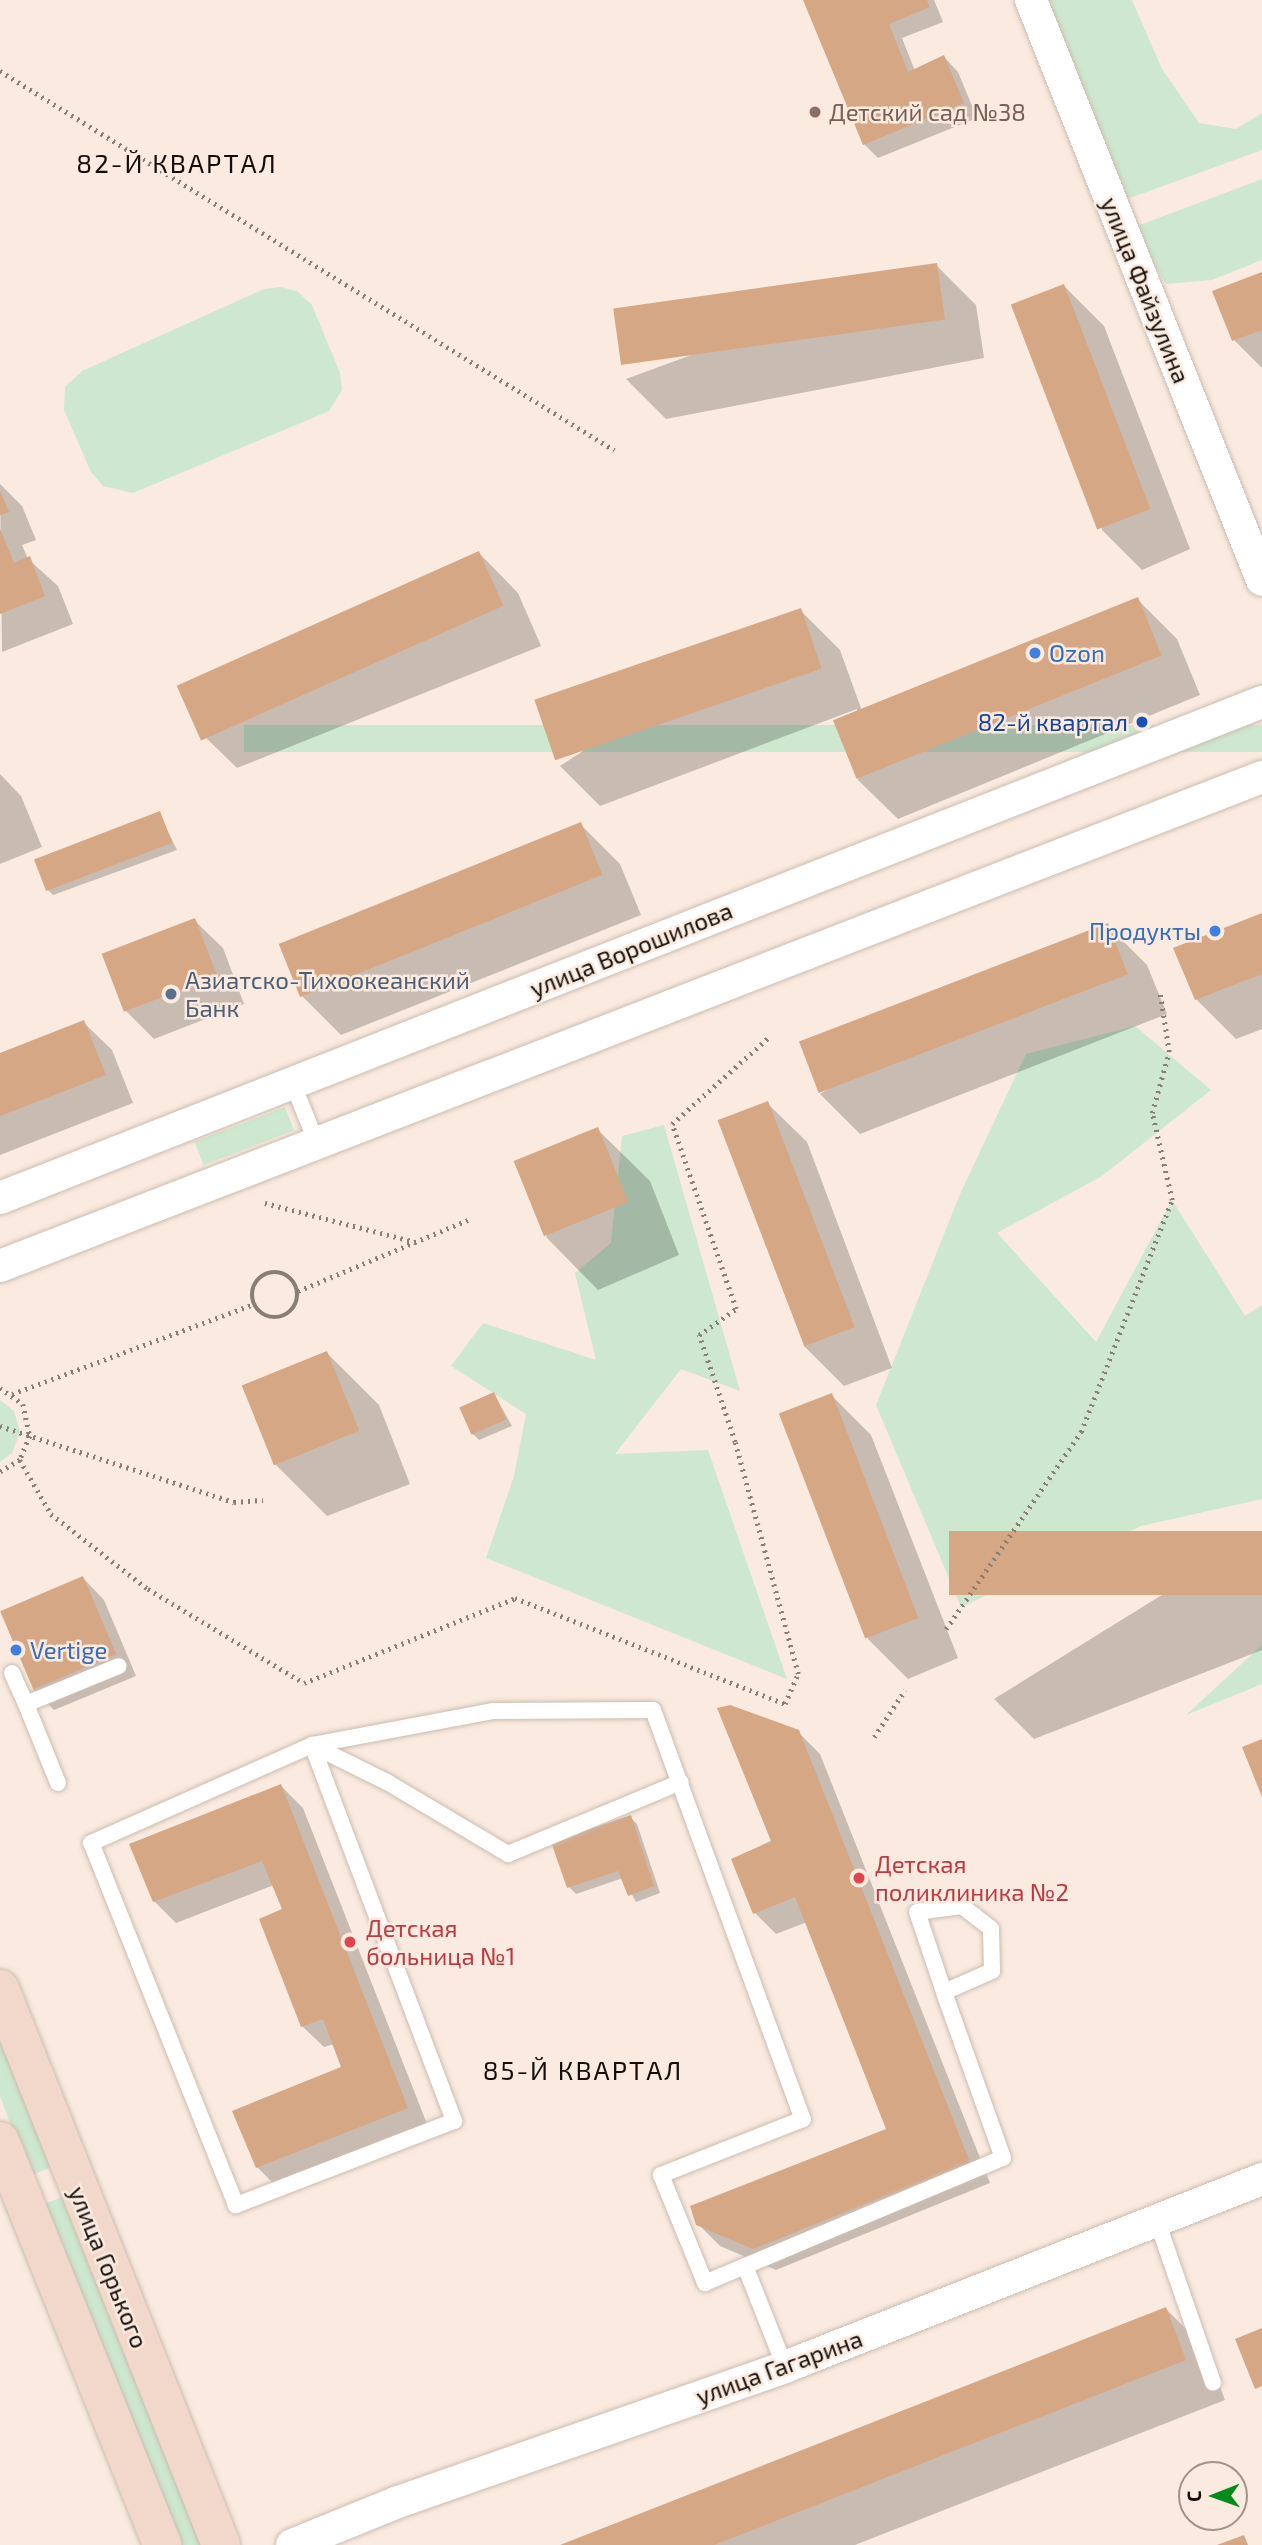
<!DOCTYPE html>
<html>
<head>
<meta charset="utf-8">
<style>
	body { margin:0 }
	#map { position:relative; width:1262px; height:2545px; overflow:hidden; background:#faeadf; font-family:"Exo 2",sans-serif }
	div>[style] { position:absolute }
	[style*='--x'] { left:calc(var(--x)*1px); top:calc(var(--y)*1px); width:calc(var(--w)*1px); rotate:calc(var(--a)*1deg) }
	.green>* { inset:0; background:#cde8cf; transform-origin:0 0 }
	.shadow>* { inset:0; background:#0003 }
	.building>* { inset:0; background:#d5a785; transform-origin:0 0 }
	.path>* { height:4.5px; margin-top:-2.25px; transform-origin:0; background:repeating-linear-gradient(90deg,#897e76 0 2px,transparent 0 7px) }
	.path>.ring { margin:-2.25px; padding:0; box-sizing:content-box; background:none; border:4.5px solid #897e76; border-radius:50% }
	.roads { filter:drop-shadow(0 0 2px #cbbcb1) drop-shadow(0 0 2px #cbbcb1) }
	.service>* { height:16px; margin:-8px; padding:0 8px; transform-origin:8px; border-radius:8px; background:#fff }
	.minor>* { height:32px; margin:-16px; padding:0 16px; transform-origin:16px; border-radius:16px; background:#fff }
	.secondary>* { height:38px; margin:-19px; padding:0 19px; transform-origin:19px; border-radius:19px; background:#f2d8ca }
	.dots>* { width:19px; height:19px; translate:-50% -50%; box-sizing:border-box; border:4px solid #faeadf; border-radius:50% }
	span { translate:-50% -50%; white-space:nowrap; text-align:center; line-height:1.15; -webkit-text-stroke:5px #faeadf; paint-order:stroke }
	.education-label { font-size:24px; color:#785e54 }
	.left { translate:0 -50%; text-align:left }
	.street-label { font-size:24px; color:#130e0a }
	.shop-label { font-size:24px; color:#366cbe }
	.right { translate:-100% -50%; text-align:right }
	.transit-label { font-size:24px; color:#164399 }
	.service-label { font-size:24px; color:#4e5e75 }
	.health-label { font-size:24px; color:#be3a42 }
	.neighbourhood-label { font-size:26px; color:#130e0a; letter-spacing:2px }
	.north { position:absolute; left:1178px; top:2461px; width:70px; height:70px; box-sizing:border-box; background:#faeadf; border:2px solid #9e928a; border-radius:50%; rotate:269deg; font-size:19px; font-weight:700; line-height:28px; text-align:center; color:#130e0a }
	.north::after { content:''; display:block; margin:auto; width:24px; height:32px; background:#038c19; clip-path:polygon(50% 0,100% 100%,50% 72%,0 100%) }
</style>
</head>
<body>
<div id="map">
	<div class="green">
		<i style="clip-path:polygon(1040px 0,1132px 0,1162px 69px,1199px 123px,1236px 129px,1262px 113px,1262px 150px,1119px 202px)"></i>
		<i style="clip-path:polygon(1262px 179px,1262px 260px,1212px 280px,1166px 284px,1132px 228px)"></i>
		<i style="clip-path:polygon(281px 287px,297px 291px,312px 305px,340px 373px,342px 390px,329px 411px,133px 493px,103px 486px,91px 472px,64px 410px,65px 387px,82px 371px,264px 289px)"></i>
		<i style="left:1262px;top:725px;width:27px;height:1018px;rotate:90deg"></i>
		<i style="clip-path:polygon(1135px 1026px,1211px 1090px,1102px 1176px,997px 1233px,1096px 1342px,1172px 1200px,1245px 1316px,1262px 1305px,1262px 1499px,1141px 1526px,961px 1607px,876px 1405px,960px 1194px,1026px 1054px)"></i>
		<i style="left:285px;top:1107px;width:25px;height:97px;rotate:69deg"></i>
		<i style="clip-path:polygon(664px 1125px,740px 1391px,681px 1369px,615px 1454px,708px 1450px,787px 1679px,486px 1558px,514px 1476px,526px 1414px,451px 1366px,483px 1323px,596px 1360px,575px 1273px,611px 1243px,622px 1136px)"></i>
		<i style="clip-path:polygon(0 1400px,14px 1411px,20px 1432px,12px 1453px,0 1462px)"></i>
		<i style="clip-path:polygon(1262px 1645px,1262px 1684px,1186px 1715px)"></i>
		<i style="clip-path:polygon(0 2030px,54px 2166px,30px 2176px,0 2096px)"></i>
		<i style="left:67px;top:2195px;width:377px;height:26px;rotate:68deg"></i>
	</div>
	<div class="shadow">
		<i style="clip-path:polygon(808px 0,934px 0,943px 22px,902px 38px,915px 71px,944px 57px,958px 72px,977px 118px,878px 158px,864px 144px)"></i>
		<i style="clip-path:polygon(936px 265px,976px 305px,984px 358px,666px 419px,626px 379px)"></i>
		<i style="clip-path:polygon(1262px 274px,1262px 368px,1234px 340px)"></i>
		<i style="clip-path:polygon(1064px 286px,1104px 326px,1190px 549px,1142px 570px,1102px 530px)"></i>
		<i style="clip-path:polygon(0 484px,22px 506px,36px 540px,22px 545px,28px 559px,58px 586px,73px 624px,2px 652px)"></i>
		<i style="clip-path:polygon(479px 553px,518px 593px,541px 646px,237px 768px,197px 729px)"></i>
		<i style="clip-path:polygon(1137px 599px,1177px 639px,1200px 695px,898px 819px,858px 780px,857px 709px,600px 806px,560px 766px,800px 610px,840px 650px,862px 711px)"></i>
		<i style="clip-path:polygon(0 774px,21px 796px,42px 847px,0 864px)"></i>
		<i style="clip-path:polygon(159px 813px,177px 850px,53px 895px,47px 889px)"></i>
		<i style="clip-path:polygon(580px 824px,620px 864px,641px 915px,341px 1035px,301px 995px)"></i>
		<i style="clip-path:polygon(1262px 915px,1262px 1029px,1236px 1039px,1196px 999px)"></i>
		<i style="clip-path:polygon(194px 920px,223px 948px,244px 1004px,154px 1039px,126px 1011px)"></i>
		<i style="clip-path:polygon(1107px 925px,1147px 965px,1167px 1014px,860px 1134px,820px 1094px)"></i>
		<i style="clip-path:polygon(83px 1022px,112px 1050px,133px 1103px,0 1155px,0 1054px)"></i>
		<i style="clip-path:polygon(767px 1103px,807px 1142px,892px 1368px,844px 1386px,804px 1346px)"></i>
		<i style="clip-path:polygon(597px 1129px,650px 1181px,679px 1255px,598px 1290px,546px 1237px)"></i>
		<i style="clip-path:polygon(327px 1353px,379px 1405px,410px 1484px,327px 1516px,275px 1464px)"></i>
		<i style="clip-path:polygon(494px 1394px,512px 1426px,479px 1440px,472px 1433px)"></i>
		<i style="clip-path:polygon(831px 1395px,871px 1435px,958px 1658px,908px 1679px,868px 1639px)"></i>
		<i style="clip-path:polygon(1262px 1533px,1262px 1650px,1034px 1739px,994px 1699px)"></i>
		<i style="clip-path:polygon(83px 1578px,104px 1600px,136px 1676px,54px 1710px,33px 1689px)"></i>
		<i style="clip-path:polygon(798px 1732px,820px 1754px,990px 2183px,776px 2270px,720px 2246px,698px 2224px,888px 2130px,807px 1922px,776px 1934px,755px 1913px)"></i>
		<i style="clip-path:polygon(281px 1786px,303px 1808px,429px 2129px,279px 2189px,257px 2167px,343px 2068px,334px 2044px,324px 2047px,302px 2026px,284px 1910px,274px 1885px,176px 1923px,154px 1901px)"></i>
		<i style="clip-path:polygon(630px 1817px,637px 1824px,660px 1893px,636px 1902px,623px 1878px,576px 1894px,569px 1887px)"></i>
		<i style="clip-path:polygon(1166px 2309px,1206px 2349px,1225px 2400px,855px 2545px,564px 2545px)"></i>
	</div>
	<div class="building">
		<i style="clip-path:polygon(803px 0,927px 0,930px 7px,889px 24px,908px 72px,944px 55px,964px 103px,863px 145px)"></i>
		<i style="left:937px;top:263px;width:57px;height:327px;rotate:82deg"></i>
		<i style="clip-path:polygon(1262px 272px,1262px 330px,1232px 341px,1212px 291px)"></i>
		<i style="left:1064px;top:284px;width:241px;height:57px;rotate:69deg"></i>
		<i style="clip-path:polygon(0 491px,9px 512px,0 515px)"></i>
		<i style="clip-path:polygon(0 529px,14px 563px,30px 556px,45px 596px,0 614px)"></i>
		<i style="left:479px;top:551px;width:60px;height:331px;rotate:66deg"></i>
		<i style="left:1138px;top:597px;width:63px;height:329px;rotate:68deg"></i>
		<i style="left:801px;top:608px;width:64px;height:282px;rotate:71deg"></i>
		<i style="left:160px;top:811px;width:34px;height:135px;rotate:69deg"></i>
		<i style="left:581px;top:822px;width:57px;height:326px;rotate:68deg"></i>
		<i style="clip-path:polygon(1262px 913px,1262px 974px,1195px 1000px,1173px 948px)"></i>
		<i style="left:195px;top:918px;width:62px;height:100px;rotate:69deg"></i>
		<i style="left:1108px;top:923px;width:55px;height:331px;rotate:69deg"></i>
		<i style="clip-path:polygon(84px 1020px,106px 1075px,0 1116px,0 1053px)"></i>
		<i style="left:768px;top:1101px;width:242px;height:54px;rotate:69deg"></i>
		<i style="left:598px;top:1127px;width:81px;height:91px;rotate:68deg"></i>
		<i style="left:327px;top:1351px;width:86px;height:92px;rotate:68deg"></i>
		<i style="left:494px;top:1392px;width:30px;height:38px;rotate:66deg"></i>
		<i style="left:832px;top:1393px;width:241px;height:57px;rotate:69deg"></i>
		<i style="left:1262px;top:1531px;width:64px;height:313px;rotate:90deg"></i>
		<i style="left:83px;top:1576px;width:85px;height:90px;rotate:67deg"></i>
		<i style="clip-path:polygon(730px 1705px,799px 1730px,970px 2162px,753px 2249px,696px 2225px,690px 2206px,886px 2129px,795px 1897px,753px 1914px,731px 1859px,771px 1841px,717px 1708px)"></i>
		<i style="clip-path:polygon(1262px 1739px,1262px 1797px,1242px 1747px)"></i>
		<i style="clip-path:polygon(281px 1784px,408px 2108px,256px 2168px,232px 2111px,341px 2067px,323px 2019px,301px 2027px,259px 1919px,282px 1909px,262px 1861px,153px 1902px,129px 1844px)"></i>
		<i style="clip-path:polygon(631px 1815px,654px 1886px,628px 1896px,618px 1871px,567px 1888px,551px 1842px)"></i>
		<i style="clip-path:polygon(1166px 2307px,1186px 2360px,714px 2545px,560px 2545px)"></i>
		<i style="clip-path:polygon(1262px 2328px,1262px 2386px,1255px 2389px,1235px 2339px)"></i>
		<i style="clip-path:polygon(1244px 2535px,1248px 2545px,1217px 2545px)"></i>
	</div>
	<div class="path">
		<i style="--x:0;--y:71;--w:722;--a:31.69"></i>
		<i style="--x:265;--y:1203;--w:156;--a:14.5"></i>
		<i class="ring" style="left:252px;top:1272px;width:41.5px;height:41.5px"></i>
		<i style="--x:298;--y:1291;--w:186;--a:-22.7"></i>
		<i style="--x:0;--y:1388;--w:28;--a:35"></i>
		<i style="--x:23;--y:1404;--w:33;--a:78"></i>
		<i style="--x:30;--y:1436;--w:26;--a:113"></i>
		<i style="--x:20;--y:1460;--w:23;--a:149"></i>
		<i style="--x:12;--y:1394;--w:258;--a:-20.4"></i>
		<i style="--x:0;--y:1426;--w:246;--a:18"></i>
		<i style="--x:234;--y:1502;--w:29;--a:-4"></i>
		<i style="--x:20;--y:1460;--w:62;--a:60.1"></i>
		<i style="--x:51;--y:1514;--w:123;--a:37.7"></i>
		<i style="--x:148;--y:1589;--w:182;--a:31.1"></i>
		<i style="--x:304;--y:1683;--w:227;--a:-21.9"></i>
		<i style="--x:515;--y:1598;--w:290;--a:21.4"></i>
		<i style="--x:785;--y:1704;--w:33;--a:-67"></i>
		<i style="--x:798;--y:1674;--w:240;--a:-105.2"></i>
		<i style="--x:735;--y:1442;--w:113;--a:-108.6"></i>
		<i style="--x:699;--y:1335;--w:45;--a:-35.1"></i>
		<i style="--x:736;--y:1309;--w:196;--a:-109.1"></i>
		<i style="--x:672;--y:1124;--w:129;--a:-41.9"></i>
		<i style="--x:946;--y:1629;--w:239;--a:-55.6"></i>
		<i style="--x:1081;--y:1432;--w:249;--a:-68.6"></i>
		<i style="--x:1172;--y:1200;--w:89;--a:-102.9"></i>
		<i style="--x:1152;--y:1113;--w:63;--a:-74.4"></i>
		<i style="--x:1169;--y:1052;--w:59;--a:-98.8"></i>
		<i style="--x:874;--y:1737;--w:56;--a:-56.6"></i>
	</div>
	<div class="roads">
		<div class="service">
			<i style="--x:293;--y:1084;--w:65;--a:68.2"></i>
			<i style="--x:12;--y:1673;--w:34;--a:66"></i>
			<i style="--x:312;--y:1745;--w:402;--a:69.3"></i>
			<i style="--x:454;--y:2121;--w:234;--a:158.9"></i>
			<i style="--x:236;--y:2205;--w:390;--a:-111.8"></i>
			<i style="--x:91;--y:1843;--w:242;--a:-23.9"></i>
			<i style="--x:312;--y:1745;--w:185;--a:-10.6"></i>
			<i style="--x:494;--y:1711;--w:159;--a:-0.4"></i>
			<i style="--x:653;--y:1710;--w:436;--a:69.9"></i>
			<i style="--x:803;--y:2119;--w:153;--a:158.5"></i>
			<i style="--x:661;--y:2175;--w:117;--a:67.8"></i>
			<i style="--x:705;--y:2283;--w:323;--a:-22.8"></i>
			<i style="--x:1003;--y:2158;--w:176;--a:-109.6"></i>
			<i style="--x:944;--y:1992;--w:84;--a:-108.6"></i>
			<i style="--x:917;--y:1912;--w:45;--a:-7.6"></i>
			<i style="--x:962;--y:1906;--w:37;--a:38"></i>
			<i style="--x:991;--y:1929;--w:42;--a:88.6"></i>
			<i style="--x:992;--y:1971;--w:52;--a:156.4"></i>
			<i style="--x:312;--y:1745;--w:84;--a:26.3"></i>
			<i style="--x:387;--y:1782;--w:141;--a:30.8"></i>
			<i style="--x:508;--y:1854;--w:187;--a:-22.6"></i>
			<i style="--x:58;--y:1783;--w:85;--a:-112.1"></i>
			<i style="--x:26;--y:1704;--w:100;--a:-22.2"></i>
			<i style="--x:1157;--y:2221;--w:171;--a:70.9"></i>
			<i style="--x:745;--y:2266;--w:109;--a:68.4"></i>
		</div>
		<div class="minor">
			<i style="--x:1031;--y:0;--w:624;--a:68.28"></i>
			<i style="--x:0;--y:1198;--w:1356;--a:-21.46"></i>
			<i style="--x:0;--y:1266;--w:1353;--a:-21.18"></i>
			<i style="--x:292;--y:2545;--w:114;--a:-22.1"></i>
			<i style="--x:398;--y:2502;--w:410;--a:-19.2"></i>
			<i style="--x:785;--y:2367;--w:513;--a:-21.51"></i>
		</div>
		<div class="secondary">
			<i style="--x:0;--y:1989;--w:598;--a:68.32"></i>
			<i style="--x:0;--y:2141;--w:435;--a:68.1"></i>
		</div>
	</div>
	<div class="dots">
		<i style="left:815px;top:112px;background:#8d6e63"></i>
		<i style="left:1035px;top:653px;background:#3f7fe0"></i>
		<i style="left:1142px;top:722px;background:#1a4fb4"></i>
		<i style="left:1215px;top:931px;background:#3f7fe0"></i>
		<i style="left:171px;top:994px;background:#5c6f8a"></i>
		<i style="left:16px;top:1650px;background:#3f7fe0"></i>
		<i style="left:859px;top:1878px;background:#e0444e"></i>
		<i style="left:350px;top:1942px;background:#e0444e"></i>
	</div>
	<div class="education-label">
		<span class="left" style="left:829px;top:112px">Детский сад №38</span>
	</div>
	<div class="street-label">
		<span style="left:1146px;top:290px;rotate:68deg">улица Файзулина</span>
		<span style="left:631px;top:949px;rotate:-22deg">улица Ворошилова</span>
		<span style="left:109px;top:2267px;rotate:68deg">улица Горького</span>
		<span style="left:779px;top:2367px;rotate:-20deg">улица Гагарина</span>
	</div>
	<div class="shop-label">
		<span class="left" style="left:1049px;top:653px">Ozon</span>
		<span class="right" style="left:1201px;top:931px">Продукты</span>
		<span class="left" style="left:30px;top:1650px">Vertige</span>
	</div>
	<div class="transit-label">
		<span class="right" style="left:1128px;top:722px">82-й квартал</span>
	</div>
	<div class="service-label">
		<span class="left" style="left:185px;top:994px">Азиатско-Тихоокеанский<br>Банк</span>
	</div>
	<div class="health-label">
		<span class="left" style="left:875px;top:1878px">Детская<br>поликлиника №2</span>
		<span class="left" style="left:366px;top:1942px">Детская<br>больница №1</span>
	</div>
	<div class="neighbourhood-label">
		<span style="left:177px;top:163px">82-Й КВАРТАЛ</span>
		<span style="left:583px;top:2070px">85-Й КВАРТАЛ</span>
	</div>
	<div class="north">С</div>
</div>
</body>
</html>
